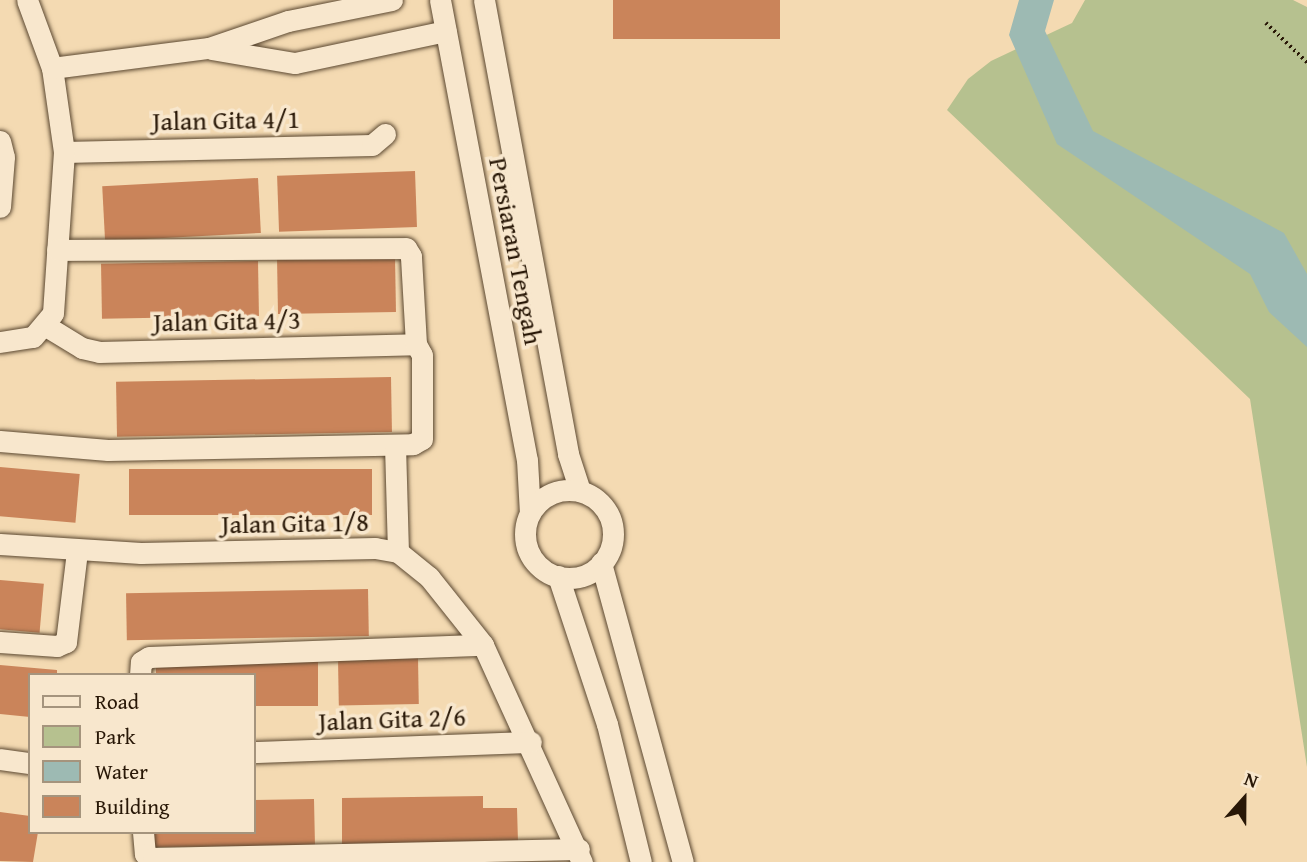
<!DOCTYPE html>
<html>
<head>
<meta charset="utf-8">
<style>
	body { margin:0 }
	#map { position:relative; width:1307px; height:862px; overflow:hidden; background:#f4dab2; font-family:"Gentium Book Plus",serif }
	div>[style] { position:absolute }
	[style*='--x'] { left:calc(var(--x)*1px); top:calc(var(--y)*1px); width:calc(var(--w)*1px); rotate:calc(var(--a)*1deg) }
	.green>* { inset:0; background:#b6c18f }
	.water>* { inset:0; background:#9dbab3 }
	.building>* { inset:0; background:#ca845a; transform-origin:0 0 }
	.path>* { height:3.5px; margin-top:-1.75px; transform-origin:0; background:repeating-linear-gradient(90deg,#281706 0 2px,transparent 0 5.5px) }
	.roads { filter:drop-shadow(0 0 2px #5b4831) drop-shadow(0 0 2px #5b4831) }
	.minor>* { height:21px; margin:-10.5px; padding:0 10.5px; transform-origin:10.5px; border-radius:10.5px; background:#f8e7cd }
	.minor>.ring { margin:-10.5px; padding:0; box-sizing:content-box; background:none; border:21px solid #f8e7cd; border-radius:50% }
	span { translate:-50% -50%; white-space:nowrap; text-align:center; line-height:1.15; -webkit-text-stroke:7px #f8e7cd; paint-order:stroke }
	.street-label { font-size:26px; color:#281706 }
	.legend { position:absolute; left:28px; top:673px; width:228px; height:161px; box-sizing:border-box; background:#f8e7cd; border:2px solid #a5947d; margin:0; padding:9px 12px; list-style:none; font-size:21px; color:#281706 }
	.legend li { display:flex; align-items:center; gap:14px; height:35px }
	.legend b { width:35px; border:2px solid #a5947d }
	.north { position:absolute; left:1209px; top:764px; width:70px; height:70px; -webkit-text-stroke:5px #f8e7cd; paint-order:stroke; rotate:21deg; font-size:19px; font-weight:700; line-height:28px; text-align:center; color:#281706 }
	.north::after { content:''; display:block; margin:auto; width:24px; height:32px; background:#281706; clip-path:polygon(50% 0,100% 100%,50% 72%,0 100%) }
</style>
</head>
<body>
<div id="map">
	<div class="green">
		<i style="clip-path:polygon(1085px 0,1293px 0,1307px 7px,1307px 767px,1250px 399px,947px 110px,968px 79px,991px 61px,1072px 23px)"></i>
	</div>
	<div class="water">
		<i style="clip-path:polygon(1019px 0,1054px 0,1045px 31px,1093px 131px,1284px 233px,1307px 274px,1307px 347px,1269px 312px,1250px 274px,1057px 144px,1009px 35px)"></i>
	</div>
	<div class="building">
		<i style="left:613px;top:0;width:167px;height:39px"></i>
		<i style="left:415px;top:171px;width:56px;height:138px;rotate:88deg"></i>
		<i style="left:258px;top:178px;width:55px;height:156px;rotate:87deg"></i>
		<i style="left:395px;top:256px;width:56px;height:118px;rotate:89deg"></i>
		<i style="left:258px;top:261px;width:55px;height:157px;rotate:89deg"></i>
		<i style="left:391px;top:377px;width:55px;height:275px;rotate:89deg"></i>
		<i style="left:0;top:467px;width:80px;height:49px;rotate:5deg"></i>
		<i style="left:372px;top:469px;width:46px;height:243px;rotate:90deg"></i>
		<i style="left:0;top:580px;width:44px;height:49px;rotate:5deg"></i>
		<i style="left:368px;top:589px;width:47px;height:242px;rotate:89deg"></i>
		<i style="left:418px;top:658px;width:46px;height:80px;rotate:89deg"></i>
		<i style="clip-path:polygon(318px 660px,318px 706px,254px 706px,254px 675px,156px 675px,156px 661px)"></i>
		<i style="clip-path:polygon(0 665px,57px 670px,57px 675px,30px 675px,30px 717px,0 714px)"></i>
		<i style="clip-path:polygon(483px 796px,483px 808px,517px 808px,518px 842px,342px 844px,342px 798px)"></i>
		<i style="clip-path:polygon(314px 799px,315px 846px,153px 847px,153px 832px,254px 832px,254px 800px)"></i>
		<i style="clip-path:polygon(0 812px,30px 816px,30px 832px,38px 832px,33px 862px,0 861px)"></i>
	</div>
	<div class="path">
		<i style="--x:1266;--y:23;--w:57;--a:43.6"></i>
	</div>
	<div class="roads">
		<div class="minor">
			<i style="--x:440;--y:0;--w:468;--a:79.3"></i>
			<i style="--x:527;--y:460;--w:53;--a:86.8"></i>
			<i style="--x:484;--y:0;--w:462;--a:79.5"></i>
			<i style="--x:568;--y:454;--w:39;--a:72"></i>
			<i style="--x:211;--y:49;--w:85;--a:9.5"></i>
			<i style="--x:295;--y:63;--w:154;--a:-12"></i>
			<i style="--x:52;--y:68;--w:158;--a:-7.3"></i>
			<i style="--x:209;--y:48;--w:83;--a:-18.9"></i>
			<i style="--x:288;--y:21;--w:106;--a:-11.4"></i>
			<i style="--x:0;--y:141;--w:16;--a:76"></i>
			<i style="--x:4;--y:157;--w:50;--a:94.6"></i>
			<i style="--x:64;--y:152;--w:308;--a:-1.3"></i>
			<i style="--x:372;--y:145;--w:17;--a:-40"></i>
			<i style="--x:46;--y:326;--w:42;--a:31.4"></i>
			<i style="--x:82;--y:348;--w:17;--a:13"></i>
			<i style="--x:99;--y:352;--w:317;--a:-1.4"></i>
			<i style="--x:0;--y:342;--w:33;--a:-9"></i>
			<i style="--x:33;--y:337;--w:31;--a:-50"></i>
			<i style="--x:53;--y:313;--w:161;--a:-86.1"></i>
			<i style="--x:64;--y:152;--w:85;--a:-98.1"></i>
			<i style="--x:52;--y:68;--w:72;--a:-110.2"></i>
			<i style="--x:0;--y:441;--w:108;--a:4.8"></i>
			<i style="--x:108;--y:450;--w:305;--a:-1.1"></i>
			<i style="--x:413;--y:444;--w:10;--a:-29"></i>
			<i style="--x:422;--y:439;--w:84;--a:-90"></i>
			<i style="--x:422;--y:355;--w:13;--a:-119"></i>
			<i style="--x:416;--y:344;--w:88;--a:-93.3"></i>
			<i style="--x:411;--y:256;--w:9;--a:-122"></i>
			<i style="--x:406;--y:248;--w:349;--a:179.7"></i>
			<i style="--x:395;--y:445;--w:107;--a:88.4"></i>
			<i class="ring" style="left:525px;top:490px;width:67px;height:67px"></i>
			<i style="--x:0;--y:544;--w:141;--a:3.7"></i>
			<i style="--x:141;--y:553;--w:234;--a:-1.2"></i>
			<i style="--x:375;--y:548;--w:23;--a:10"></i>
			<i style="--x:398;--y:552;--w:40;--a:39"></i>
			<i style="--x:429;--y:577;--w:87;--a:51.5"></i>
			<i style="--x:483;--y:645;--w:239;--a:65.5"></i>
			<i style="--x:601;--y:563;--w:310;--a:74.7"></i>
			<i style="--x:558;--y:576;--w:156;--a:71.7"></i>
			<i style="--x:607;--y:724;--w:142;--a:76.2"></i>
			<i style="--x:0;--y:642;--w:57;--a:4"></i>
			<i style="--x:57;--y:646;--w:10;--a:-24"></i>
			<i style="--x:66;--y:642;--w:92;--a:-83.1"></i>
			<i style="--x:140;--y:675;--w:13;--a:-86"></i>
			<i style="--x:141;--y:662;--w:9;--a:-32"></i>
			<i style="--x:149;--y:657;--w:334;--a:-2.1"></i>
			<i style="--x:254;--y:752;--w:277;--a:-2.1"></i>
			<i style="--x:0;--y:759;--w:30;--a:8"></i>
			<i style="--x:143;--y:832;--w:22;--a:85"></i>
			<i style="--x:145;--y:854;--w:9;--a:27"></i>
			<i style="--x:153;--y:858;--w:426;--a:-1.2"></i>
		</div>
	</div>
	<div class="street-label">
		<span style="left:226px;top:120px;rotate:-1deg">Jalan Gita 4/1</span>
		<span style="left:516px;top:251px;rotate:79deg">Persiaran Tengah</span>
		<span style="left:227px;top:321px;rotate:-1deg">Jalan Gita 4/3</span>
		<span style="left:295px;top:523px;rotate:-1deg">Jalan Gita 1/8</span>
		<span style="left:392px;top:719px;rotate:-2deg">Jalan Gita 2/6</span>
	</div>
	<ul class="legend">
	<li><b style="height:9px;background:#f8e7cd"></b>Road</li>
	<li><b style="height:19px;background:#b6c18f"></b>Park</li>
	<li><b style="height:19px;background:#9dbab3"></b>Water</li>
	<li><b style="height:19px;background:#ca845a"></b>Building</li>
	</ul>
	<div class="north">N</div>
</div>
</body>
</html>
